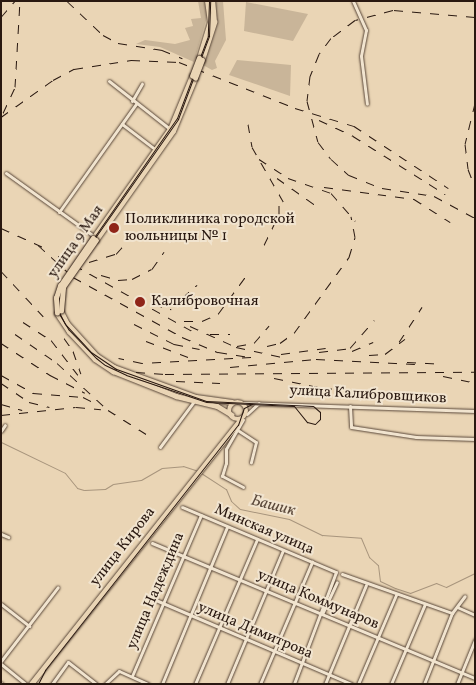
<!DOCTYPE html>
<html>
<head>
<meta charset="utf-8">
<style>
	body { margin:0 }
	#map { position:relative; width:476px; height:685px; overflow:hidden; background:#ead5b5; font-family:Vollkorn,serif }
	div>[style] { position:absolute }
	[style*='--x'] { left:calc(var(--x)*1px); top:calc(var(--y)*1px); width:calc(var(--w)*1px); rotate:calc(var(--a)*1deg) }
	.green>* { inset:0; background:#c9b599 }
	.stream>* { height:1px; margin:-0.5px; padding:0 0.5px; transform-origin:0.5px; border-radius:0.5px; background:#a8957d }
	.roads { filter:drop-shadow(0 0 1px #594739) drop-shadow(0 0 1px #594739) }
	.minor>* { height:3px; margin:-1.5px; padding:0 1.5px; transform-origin:1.5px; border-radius:1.5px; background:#f1e4cf }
	.major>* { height:4.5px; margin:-2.25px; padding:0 2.25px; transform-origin:2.25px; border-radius:2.25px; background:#ead5b5 }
	.major>.ring { margin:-2.25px; padding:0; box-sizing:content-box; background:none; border:4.5px solid #ead5b5; border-radius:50% }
	.tram>* { height:1px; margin:-0.5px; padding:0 0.5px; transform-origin:0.5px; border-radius:0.5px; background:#291810 }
	.rail>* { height:1px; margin-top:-0.5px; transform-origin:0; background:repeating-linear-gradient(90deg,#291810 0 9px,transparent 0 18px) }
	.bridges { filter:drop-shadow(0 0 1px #291810) drop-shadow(0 0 1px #291810) }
	.major-bridge>* { height:4.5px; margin:-2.25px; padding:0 2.25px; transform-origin:2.25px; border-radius:2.25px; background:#ead5b5 }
	.dots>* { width:14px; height:14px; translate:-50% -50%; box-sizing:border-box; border:2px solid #f1e4cf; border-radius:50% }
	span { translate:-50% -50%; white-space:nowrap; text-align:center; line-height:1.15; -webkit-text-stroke:4px #f1e4cf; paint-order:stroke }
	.poi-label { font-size:15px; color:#291810 }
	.left { translate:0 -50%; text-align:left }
	.street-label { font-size:15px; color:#291810 }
	.water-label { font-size:16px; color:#5c4a3c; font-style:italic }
	.frame { position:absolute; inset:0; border:2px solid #291810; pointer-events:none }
</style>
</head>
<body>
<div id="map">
	<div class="green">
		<i style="clip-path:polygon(198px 1px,206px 1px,207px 17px,194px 62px,160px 47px,136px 44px,145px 40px,175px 44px,190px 40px,185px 28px,193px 26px,191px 19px,201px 18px)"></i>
		<i style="clip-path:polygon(213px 1px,223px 1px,226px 40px,215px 61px,217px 68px,212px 70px,203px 65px,215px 23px)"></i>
		<i style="clip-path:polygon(246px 2px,308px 14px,293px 41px,244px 31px)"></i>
		<i style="clip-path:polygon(237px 60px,291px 65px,290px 96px,229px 75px)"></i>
	</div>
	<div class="stream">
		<i style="--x:1;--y:442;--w:71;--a:25.8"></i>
		<i style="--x:65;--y:473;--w:19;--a:51"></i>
		<i style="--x:77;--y:488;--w:7;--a:16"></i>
		<i style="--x:84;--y:490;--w:21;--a:-3"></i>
		<i style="--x:105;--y:489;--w:9;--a:-32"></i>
		<i style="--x:113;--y:484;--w:28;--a:-8"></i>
		<i style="--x:141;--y:480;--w:24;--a:-30"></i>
		<i style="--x:162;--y:468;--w:21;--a:-5"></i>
		<i style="--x:183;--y:466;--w:16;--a:18"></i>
		<i style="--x:201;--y:473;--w:30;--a:33"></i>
		<i style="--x:226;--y:489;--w:13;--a:67"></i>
		<i style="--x:231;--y:501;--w:12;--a:42"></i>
		<i style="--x:240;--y:509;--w:50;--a:11.5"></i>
		<i style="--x:289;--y:519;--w:37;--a:26"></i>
		<i style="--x:322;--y:535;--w:39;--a:4"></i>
		<i style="--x:361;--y:538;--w:21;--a:67"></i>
		<i style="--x:369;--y:557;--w:12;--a:42"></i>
		<i style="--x:378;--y:565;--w:16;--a:83"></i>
		<i style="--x:380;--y:581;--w:17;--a:25"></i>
		<i style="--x:395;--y:588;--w:16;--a:18"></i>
		<i style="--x:410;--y:593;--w:28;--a:-21"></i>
		<i style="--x:436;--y:583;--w:11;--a:22"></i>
		<i style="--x:446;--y:587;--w:32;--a:-26"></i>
	</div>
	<div class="roads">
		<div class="minor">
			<i style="--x:353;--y:1;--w:32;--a:66"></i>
			<i style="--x:366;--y:30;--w:26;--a:101"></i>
			<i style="--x:361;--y:56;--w:48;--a:82.9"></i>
			<i style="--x:109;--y:81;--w:78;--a:38.2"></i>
			<i style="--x:132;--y:101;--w:20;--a:-60"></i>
			<i style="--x:122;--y:124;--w:43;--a:37.4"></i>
			<i style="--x:6;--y:173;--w:105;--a:35.7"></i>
			<i style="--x:59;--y:212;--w:133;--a:-54.5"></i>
			<i style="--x:243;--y:403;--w:232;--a:2"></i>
			<i style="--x:350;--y:406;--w:21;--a:87"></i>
			<i style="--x:351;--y:427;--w:66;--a:8.7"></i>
			<i style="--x:416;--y:437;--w:59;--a:1.9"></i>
			<i style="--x:247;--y:414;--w:16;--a:-43"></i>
			<i style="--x:1;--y:431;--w:7;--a:-56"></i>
			<i style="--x:239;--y:431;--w:20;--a:33"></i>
			<i style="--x:256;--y:442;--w:21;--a:104"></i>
			<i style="--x:160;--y:447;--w:59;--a:-53.3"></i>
			<i style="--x:243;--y:487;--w:24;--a:-152"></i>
			<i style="--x:222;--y:476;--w:14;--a:-73"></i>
			<i style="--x:226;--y:463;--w:14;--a:-90"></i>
			<i style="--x:226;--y:449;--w:34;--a:-60"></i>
			<i style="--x:182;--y:507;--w:167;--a:22.9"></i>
			<i style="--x:336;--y:572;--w:120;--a:110.6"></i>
			<i style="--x:1;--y:534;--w:8;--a:23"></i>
			<i style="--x:152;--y:543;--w:350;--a:22.7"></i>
			<i style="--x:342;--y:574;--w:117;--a:19.5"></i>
			<i style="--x:151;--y:598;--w:219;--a:23.2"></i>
			<i style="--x:1;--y:604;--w:36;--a:38"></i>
			<i style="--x:457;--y:607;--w:20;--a:24"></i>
			<i style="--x:322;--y:614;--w:35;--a:-65"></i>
			<i style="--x:1;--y:661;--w:93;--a:-52.4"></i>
			<i style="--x:1;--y:664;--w:32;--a:39"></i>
			<i style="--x:132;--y:676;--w:175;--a:-66.8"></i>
			<i style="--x:1;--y:683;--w:1;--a:45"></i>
			<i style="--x:52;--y:684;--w:27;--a:-54"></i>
			<i style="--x:68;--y:662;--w:36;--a:38"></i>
			<i style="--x:105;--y:684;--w:19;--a:-43"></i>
			<i style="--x:119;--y:671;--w:32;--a:24"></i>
			<i style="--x:162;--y:684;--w:170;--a:-67.5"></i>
			<i style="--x:195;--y:684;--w:158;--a:-66.8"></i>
			<i style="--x:227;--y:684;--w:145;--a:-67.3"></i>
			<i style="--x:260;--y:684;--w:133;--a:-66.9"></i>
			<i style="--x:325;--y:684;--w:107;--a:-67.5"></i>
			<i style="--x:358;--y:684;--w:97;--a:-66.9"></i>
			<i style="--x:391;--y:684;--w:87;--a:-67"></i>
			<i style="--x:424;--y:684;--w:76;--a:-68.5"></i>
			<i style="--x:452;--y:613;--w:21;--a:-53"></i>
			<i style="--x:457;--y:684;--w:48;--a:-67.8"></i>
		</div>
		<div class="major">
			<i style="--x:199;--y:58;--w:38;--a:-73"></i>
			<i style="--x:210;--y:22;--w:21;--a:-98"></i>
			<i style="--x:202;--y:60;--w:40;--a:-72"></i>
			<i style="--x:214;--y:22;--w:21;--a:-95"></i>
			<i style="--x:93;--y:238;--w:133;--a:-54.8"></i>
			<i style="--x:170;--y:129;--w:57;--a:-67.5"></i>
			<i style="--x:96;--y:240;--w:133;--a:-54.8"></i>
			<i style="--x:173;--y:131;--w:57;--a:-67.5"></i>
			<i style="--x:61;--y:311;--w:13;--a:63"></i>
			<i style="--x:67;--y:323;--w:45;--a:47.7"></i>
			<i style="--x:97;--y:356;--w:20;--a:33"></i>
			<i style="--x:114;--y:367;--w:87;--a:20.1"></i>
			<i style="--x:196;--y:397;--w:36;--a:8"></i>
			<i style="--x:57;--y:313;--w:22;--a:56"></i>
			<i style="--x:69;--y:331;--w:38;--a:47"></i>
			<i style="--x:95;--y:359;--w:22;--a:34"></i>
			<i style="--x:113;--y:371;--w:68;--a:21.6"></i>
			<i style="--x:176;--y:396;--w:42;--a:13.7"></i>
			<i style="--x:217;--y:406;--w:17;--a:31"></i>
			<i class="ring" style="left:229px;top:402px;width:13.5px;height:13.5px"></i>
			<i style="--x:31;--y:684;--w:337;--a:-51.6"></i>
		</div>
	</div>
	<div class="tram">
		<i style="--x:209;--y:1;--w:35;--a:92"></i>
		<i style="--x:208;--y:36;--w:88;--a:110.7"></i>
		<i style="--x:177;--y:118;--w:200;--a:124.8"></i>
		<i style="--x:63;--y:282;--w:17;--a:111"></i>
		<i style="--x:57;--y:298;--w:14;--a:86"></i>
		<i style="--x:58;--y:312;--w:21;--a:59"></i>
		<i style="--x:69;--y:330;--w:39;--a:46"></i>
		<i style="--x:96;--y:358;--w:11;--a:38"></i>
		<i style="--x:105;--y:365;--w:23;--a:25"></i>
		<i style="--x:126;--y:375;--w:84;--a:18.6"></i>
		<i style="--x:206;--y:402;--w:88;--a:2.6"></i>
		<i style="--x:294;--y:406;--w:21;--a:51"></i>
		<i style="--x:307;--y:422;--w:8;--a:14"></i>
		<i style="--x:315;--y:424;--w:7;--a:-45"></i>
		<i style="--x:320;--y:419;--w:7;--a:-90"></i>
		<i style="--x:320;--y:412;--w:9;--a:-139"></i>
		<i style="--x:313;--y:406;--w:107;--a:-177.3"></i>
		<i style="--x:206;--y:401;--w:96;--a:-160.4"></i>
		<i style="--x:116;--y:369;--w:30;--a:-146"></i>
		<i style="--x:91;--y:352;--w:38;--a:-133"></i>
		<i style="--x:65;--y:324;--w:13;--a:-117"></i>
		<i style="--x:59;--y:312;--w:14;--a:-94"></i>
		<i style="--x:58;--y:298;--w:17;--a:-69"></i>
		<i style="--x:64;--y:282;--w:199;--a:-55"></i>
		<i style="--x:178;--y:119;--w:89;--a:-69.5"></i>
		<i style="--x:209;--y:36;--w:35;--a:-88"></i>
		<i style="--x:38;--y:684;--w:16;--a:-63"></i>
		<i style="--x:45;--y:670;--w:312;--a:-51.8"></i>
		<i style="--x:238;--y:425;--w:18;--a:-71"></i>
		<i style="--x:244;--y:408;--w:9;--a:-27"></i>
	</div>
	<div class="rail">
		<i style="--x:67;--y:1;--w:50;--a:43.4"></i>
		<i style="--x:103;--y:35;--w:17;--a:28"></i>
		<i style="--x:118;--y:43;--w:45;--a:9"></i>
		<i style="--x:162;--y:50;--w:22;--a:22"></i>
		<i style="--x:1;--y:17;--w:21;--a:-49"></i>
		<i style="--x:475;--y:17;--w:82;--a:-175.1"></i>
		<i style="--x:393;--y:10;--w:39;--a:165"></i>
		<i style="--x:355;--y:20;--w:30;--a:143"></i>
		<i style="--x:331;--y:38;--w:20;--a:127"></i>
		<i style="--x:319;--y:54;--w:24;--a:112"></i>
		<i style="--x:310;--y:76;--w:25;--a:97"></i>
		<i style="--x:307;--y:101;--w:42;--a:75"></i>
		<i style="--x:318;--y:142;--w:21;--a:53"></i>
		<i style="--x:331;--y:159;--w:24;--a:42"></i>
		<i style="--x:349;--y:175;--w:35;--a:22"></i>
		<i style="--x:382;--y:188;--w:53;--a:8.7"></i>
		<i style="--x:434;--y:196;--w:47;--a:28.2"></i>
		<i style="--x:475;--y:103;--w:42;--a:103.7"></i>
		<i style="--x:465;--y:144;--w:25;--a:83"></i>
		<i style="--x:468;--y:169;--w:19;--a:69"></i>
		<i style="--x:3;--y:113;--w:29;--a:-65"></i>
		<i style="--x:15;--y:87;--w:86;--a:-86.7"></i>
		<i style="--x:1;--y:117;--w:64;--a:-35.4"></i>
		<i style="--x:53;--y:80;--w:24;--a:-28"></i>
		<i style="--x:74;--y:69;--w:58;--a:-9"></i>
		<i style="--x:131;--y:60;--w:48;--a:2.4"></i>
		<i style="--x:179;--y:62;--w:125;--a:21.6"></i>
		<i style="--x:295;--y:108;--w:62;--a:17"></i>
		<i style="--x:354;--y:126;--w:113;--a:33.4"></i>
		<i style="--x:319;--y:120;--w:38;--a:25"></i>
		<i style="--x:353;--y:136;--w:109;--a:32.2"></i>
		<i style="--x:248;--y:124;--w:23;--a:80"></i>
		<i style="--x:252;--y:147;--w:70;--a:60.2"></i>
		<i style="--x:259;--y:159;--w:35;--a:33"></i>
		<i style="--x:288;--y:178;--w:46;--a:19.2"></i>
		<i style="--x:331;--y:193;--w:37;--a:49"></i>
		<i style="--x:277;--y:178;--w:50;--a:35.3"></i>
		<i style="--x:324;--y:187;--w:91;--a:7.6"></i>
		<i style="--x:414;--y:199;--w:43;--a:32.6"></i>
		<i style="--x:1;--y:228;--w:46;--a:24.3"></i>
		<i style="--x:38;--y:245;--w:47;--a:42.4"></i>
		<i style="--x:73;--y:277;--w:124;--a:28.8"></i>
		<i style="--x:182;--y:337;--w:39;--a:23"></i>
		<i style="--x:218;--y:352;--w:33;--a:9"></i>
		<i style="--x:251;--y:357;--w:109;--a:176.8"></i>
		<i style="--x:142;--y:363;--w:24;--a:-168"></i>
		<i style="--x:264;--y:245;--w:34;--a:-64"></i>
		<i style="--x:279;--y:214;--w:16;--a:-90"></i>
		<i style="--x:58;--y:256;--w:156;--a:29.2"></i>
		<i style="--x:89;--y:262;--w:28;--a:-17"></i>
		<i style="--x:116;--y:254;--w:27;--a:-48"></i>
		<i style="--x:1;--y:271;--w:62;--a:47"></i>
		<i style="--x:101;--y:275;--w:18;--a:16"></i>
		<i style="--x:118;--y:280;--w:14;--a:-4"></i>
		<i style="--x:132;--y:279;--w:22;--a:-27"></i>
		<i style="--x:152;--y:269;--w:21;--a:-55"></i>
		<i style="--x:157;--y:302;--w:25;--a:-9"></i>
		<i style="--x:182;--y:298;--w:20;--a:-41"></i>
		<i style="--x:153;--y:304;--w:19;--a:16"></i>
		<i style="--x:184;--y:321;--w:18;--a:0"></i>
		<i style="--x:202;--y:321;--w:17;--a:-24"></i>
		<i style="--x:218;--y:314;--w:47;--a:-53.6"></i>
		<i style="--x:23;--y:322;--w:33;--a:33"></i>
		<i style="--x:51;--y:340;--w:44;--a:52.4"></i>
		<i style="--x:134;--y:324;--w:45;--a:26.6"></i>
		<i style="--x:174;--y:344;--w:26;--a:11"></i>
		<i style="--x:190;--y:326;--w:51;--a:24.5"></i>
		<i style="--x:236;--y:347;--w:47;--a:12.3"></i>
		<i style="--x:15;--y:334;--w:51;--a:34.6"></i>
		<i style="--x:57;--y:363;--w:69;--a:42.7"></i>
		<i style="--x:108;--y:410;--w:54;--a:32.2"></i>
		<i style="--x:210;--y:334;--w:20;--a:0"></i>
		<i style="--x:64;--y:338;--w:16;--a:55"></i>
		<i style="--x:73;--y:351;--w:24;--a:71"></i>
		<i style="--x:146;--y:341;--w:45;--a:20.9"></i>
		<i style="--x:399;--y:342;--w:42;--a:-56.7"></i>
		<i style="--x:1;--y:343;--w:59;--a:33.1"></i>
		<i style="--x:50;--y:375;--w:39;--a:27"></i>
		<i style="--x:237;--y:346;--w:17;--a:-10"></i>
		<i style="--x:254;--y:343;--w:23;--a:-49"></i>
		<i style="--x:267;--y:346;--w:13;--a:-13"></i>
		<i style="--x:280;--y:343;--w:17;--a:-36"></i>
		<i style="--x:294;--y:333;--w:94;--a:-54.1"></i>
		<i style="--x:349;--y:257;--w:21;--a:-73"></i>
		<i style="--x:355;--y:237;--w:21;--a:-101"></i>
		<i style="--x:352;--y:351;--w:23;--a:-23"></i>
		<i style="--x:319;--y:352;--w:31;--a:-7"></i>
		<i style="--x:350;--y:348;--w:37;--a:-49"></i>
		<i style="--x:281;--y:354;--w:45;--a:-7.6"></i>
		<i style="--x:369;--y:355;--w:16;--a:-4"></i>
		<i style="--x:385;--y:354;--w:25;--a:-37"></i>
		<i style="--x:407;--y:362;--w:35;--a:3"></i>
		<i style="--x:230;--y:367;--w:86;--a:-5.3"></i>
		<i style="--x:316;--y:359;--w:99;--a:2.9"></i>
		<i style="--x:136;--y:372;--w:29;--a:4"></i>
		<i style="--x:165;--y:374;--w:310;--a:-0.4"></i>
		<i style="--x:1;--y:375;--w:37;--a:29"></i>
		<i style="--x:33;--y:393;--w:50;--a:4.6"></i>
		<i style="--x:83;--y:397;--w:13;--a:27"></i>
		<i style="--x:443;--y:376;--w:33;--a:12"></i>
		<i style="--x:274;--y:378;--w:50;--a:11.5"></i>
		<i style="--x:323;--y:388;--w:87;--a:3.9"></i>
		<i style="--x:176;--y:381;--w:44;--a:2.6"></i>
		<i style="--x:1;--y:383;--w:34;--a:34"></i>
		<i style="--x:29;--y:402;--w:21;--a:14"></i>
		<i style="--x:1;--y:404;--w:22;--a:16"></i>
		<i style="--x:1;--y:415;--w:75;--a:-6.1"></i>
		<i style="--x:76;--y:407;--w:25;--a:5"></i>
	</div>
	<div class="bridges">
		<div class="major-bridge">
			<i style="--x:192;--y:76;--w:19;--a:-69"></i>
			<i style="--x:195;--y:78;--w:19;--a:-69"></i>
			<i style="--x:61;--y:311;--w:24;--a:-85"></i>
			<i style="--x:63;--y:287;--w:57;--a:-54.9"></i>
			<i style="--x:57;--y:313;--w:15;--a:-94"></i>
			<i style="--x:56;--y:298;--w:13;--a:-72"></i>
			<i style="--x:60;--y:286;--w:58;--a:-55.5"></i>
		</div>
	</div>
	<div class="dots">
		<i style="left:114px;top:228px;background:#8f2418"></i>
		<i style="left:140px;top:302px;background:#8f2418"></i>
	</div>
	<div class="poi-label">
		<span class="left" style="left:125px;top:228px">Поликлиника городской<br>юольницы № 1</span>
		<span class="left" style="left:151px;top:302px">Калибровочная</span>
	</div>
	<div class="street-label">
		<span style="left:76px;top:242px;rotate:-55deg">улица 9 Мая</span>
		<span style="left:368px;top:395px;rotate:3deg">улица Калибровщиков</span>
		<span style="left:264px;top:530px;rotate:23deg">Минская улица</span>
		<span style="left:123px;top:547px;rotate:-52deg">улица Кирова</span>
		<span style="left:156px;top:591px;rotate:-67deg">улица Надеждина</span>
		<span style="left:318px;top:600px;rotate:23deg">улица Коммунаров</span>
		<span style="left:255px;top:631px;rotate:23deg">улица Димитрова</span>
	</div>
	<div class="water-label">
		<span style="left:273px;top:506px;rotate:14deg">Башик</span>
	</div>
	<div class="frame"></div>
</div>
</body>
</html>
